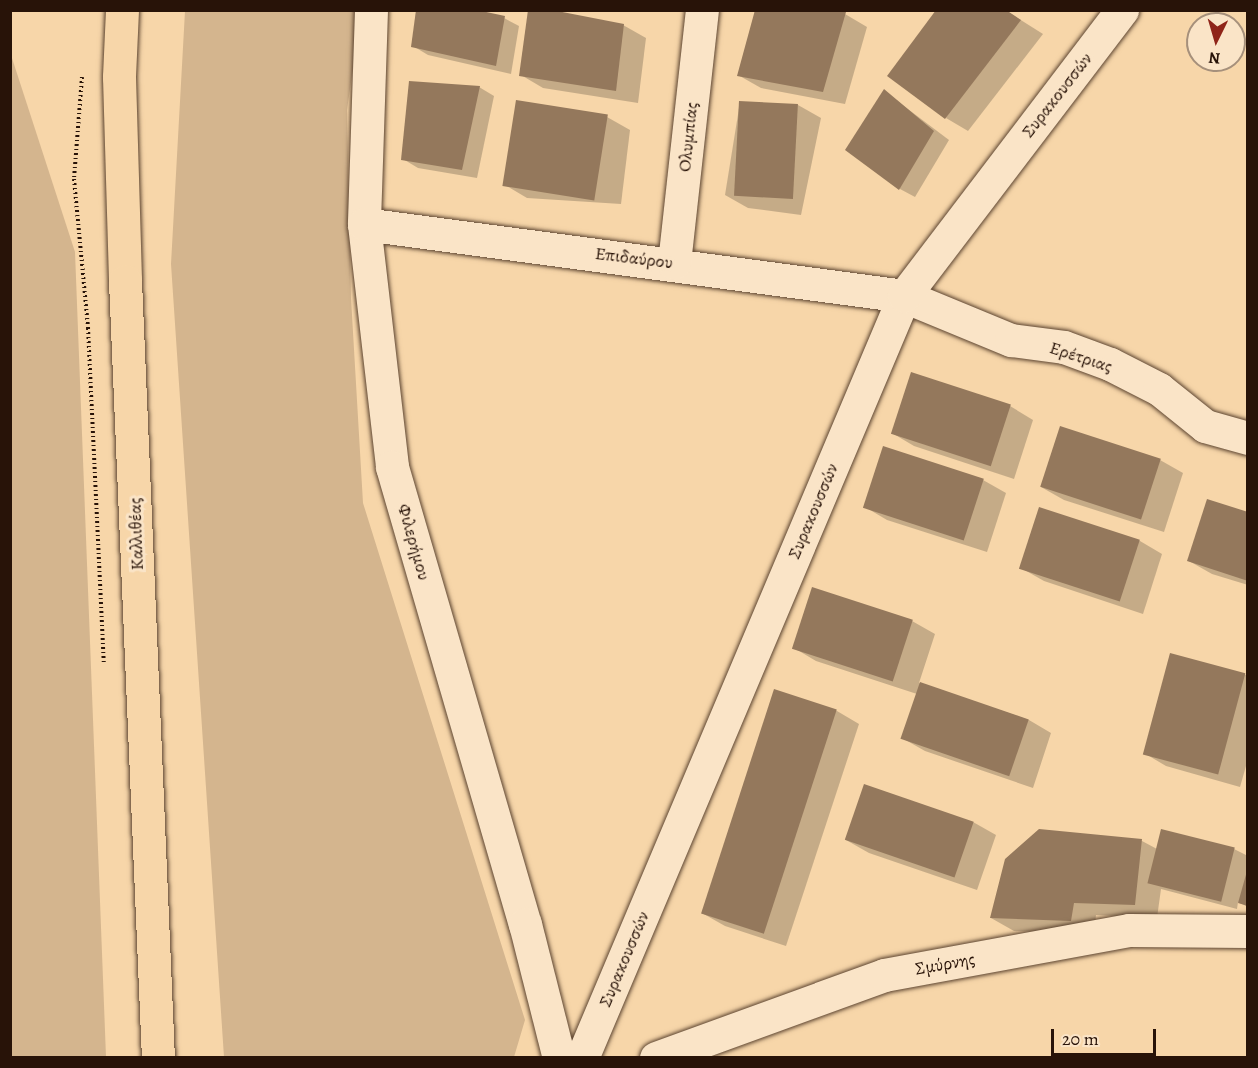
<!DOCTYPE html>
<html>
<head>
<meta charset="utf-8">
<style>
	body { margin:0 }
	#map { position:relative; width:1258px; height:1068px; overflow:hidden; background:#f7d6a9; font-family:Alegreya,serif }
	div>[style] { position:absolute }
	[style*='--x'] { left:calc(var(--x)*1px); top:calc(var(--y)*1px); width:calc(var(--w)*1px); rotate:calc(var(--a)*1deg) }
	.green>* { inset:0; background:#d4b58e }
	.shadow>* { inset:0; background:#0003 }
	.building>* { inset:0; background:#94785c; transform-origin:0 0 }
	.path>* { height:4px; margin-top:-2px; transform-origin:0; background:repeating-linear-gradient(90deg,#281308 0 1.5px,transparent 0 4.5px) }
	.roads { filter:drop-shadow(0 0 2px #5c4430) drop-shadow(0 0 2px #5c4430) }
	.minor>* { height:33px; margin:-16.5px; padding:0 16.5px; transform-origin:16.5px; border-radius:16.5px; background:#fae4c7 }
	.major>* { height:33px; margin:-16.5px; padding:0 16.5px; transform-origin:16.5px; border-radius:16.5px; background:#f7d6a9 }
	span { translate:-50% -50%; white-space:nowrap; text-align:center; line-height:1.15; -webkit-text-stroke:6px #fae4c7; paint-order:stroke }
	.street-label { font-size:18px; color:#281308 }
	.frame { position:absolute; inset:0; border:12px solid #281308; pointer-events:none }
	.north { position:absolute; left:1186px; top:12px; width:60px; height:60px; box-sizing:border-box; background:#fae4c7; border:2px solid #a6907b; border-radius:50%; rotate:185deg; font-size:16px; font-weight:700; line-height:24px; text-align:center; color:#281308 }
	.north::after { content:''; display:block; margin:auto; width:21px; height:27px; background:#8f2418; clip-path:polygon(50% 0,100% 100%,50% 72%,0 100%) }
	.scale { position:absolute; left:1051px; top:1029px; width:105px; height:27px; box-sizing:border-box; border:3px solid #281308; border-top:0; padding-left:8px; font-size:18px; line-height:21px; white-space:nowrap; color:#281308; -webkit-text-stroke:4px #fae4c7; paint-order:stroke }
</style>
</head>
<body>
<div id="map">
	<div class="green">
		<i style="clip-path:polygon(185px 11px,361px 11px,347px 110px,351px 298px,363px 503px,525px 1020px,514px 1057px,224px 1057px,171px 264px)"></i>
		<i style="clip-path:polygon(10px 52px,75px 252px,106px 1057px,11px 1057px)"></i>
	</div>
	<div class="shadow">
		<i style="clip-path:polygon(756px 10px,829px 10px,845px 14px,867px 27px,845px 104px,761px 88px,738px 75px)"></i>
		<i style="clip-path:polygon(1005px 10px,1043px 34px,968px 131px,946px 118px)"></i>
		<i style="clip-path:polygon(504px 18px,519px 26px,511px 74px,428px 55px,413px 46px)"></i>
		<i style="clip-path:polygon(623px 25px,646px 38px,638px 103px,543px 88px,521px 75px)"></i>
		<i style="clip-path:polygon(479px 87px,494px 96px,477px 178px,418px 168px,403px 159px)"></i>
		<i style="clip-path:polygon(884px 91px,949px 140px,915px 197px,900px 189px)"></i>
		<i style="clip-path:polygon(740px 102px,798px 105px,821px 118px,801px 215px,748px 208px,725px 195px)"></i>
		<i style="clip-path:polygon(607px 117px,630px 130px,621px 204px,527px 198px,505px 185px)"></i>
		<i style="clip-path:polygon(1010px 406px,1033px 420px,1014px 479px,914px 446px,892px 433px)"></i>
		<i style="clip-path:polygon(1160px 460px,1183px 473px,1164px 532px,1064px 500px,1041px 487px)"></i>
		<i style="clip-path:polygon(983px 480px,1006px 493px,987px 552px,887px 520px,865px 507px)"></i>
		<i style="clip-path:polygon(1040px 509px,1140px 541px,1162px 554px,1143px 614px,1044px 581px,1021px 568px)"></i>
		<i style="clip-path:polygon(1248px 514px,1248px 585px,1212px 574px,1189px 561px)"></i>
		<i style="clip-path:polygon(912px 621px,935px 634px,919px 683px,1029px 720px,1051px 733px,1033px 788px,925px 751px,902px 738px,917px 694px,816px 661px,794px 648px)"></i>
		<i style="clip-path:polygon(1244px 674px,1248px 676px,1248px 759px,1240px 787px,1166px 766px,1144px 753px)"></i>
		<i style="clip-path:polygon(775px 691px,837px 711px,859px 724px,786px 946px,725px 926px,702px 913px)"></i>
		<i style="clip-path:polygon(973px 822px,996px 835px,977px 890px,869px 853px,846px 840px)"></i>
		<i style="clip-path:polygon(1039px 831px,1142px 841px,1157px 849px,1234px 849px,1248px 856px,1248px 907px,1238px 902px,1237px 909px,1161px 889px,1157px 918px,1096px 915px,1094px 934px,1014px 931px,991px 918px)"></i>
	</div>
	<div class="building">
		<i style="clip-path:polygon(416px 10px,477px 10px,505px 16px,496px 66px,411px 47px)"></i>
		<i style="clip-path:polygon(528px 10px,552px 10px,624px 24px,616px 91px,519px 76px)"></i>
		<i style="clip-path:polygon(755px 10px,846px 12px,823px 92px,737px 76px)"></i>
		<i style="clip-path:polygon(936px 10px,1006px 10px,1021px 20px,945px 119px,887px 76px)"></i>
		<i style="clip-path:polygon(409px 81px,480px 86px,462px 170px,401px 160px)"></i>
		<i style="clip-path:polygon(884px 89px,934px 131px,899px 190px,845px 150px)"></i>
		<i style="left:516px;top:100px;width:93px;height:87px;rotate:9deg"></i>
		<i style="left:739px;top:101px;width:59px;height:95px;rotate:3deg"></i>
		<i style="left:911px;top:372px;width:105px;height:65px;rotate:18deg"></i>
		<i style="left:1060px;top:426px;width:106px;height:64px;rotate:18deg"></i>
		<i style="left:883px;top:446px;width:106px;height:65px;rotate:18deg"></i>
		<i style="clip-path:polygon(1207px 499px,1248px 512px,1248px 581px,1187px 561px)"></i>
		<i style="left:1039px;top:507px;width:106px;height:65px;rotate:18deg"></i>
		<i style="left:812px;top:587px;width:106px;height:65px;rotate:18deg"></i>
		<i style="left:1170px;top:653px;width:78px;height:105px;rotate:15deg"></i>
		<i style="left:920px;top:682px;width:115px;height:60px;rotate:19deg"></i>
		<i style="left:774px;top:689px;width:66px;height:236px;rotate:18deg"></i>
		<i style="left:864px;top:784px;width:116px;height:59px;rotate:19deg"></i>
		<i style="clip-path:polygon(1039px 829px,1142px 839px,1135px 905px,1074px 903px,1071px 921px,990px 918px,1005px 859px)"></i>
		<i style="left:1161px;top:829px;width:76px;height:56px;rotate:14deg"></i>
		<i style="clip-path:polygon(1247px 871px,1248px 871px,1248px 906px,1238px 903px)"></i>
	</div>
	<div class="path">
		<i style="--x:82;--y:77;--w:102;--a:94.5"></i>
		<i style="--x:74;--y:179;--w:150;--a:84.6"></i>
		<i style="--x:88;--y:328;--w:337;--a:87.3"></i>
	</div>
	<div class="roads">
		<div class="minor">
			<i style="--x:371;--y:10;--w:214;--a:91.9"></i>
			<i style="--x:364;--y:224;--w:245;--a:83.4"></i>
			<i style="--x:392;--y:467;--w:476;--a:73.8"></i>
			<i style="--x:525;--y:924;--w:138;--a:75.8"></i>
			<i style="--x:364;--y:224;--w:545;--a:7.59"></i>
			<i style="--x:904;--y:296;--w:116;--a:22.4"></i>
			<i style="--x:1011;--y:340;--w:53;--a:7.5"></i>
			<i style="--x:1064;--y:347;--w:49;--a:20.3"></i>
			<i style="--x:1110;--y:364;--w:55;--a:27"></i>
			<i style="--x:1159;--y:389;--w:59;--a:38.8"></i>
			<i style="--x:1205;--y:426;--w:45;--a:15.6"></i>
			<i style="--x:674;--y:263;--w:255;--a:-83.7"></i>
			<i style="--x:582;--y:1058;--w:827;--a:-67.09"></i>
			<i style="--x:904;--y:296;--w:360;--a:-52.7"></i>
			<i style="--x:656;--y:1058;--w:243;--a:-20"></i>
			<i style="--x:884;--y:975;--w:249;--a:-10.4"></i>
			<i style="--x:1129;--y:930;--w:119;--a:0.5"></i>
		</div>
		<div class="major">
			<i style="--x:122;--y:10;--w:67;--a:92.6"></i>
			<i style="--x:119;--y:77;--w:204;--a:88.3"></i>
			<i style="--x:125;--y:281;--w:778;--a:87.57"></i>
		</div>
	</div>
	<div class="street-label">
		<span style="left:1057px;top:95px;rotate:-52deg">Συρακουσσών</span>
		<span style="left:688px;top:137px;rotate:-84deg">Ολυμπίας</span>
		<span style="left:634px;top:258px;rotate:7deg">Επιδαύρου</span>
		<span style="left:1081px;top:357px;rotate:18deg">Ερέτριας</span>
		<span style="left:813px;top:511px;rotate:-67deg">Συρακουσσών</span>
		<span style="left:136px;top:534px;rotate:-92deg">Καλλιθέας</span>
		<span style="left:414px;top:542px;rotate:74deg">Φιλερήμου</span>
		<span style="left:624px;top:959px;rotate:-67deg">Συρακουσσών</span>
		<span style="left:945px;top:964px;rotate:-10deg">Σμύρνης</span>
	</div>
	<div class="frame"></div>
	<div class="north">N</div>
	<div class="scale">20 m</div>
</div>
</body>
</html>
